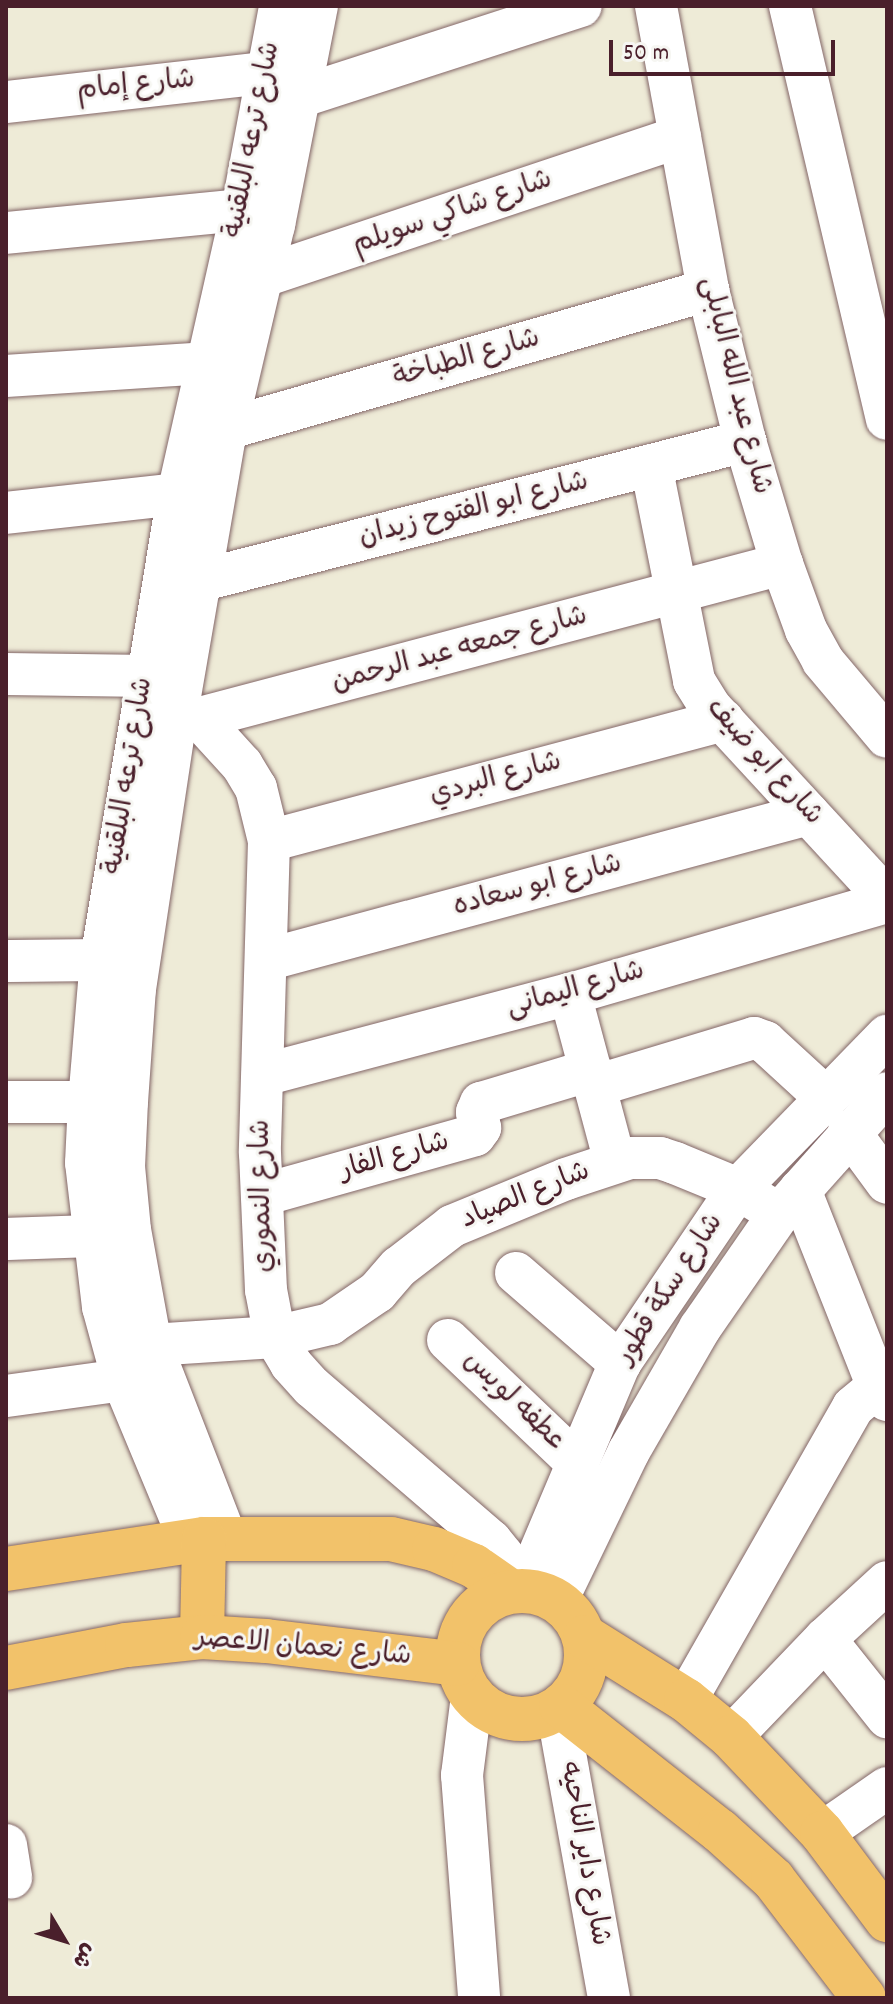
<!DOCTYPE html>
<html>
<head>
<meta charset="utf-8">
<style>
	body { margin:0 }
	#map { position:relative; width:893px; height:2004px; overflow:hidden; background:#eeebd7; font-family:Dekko,"Playpen Sans Arabic",sans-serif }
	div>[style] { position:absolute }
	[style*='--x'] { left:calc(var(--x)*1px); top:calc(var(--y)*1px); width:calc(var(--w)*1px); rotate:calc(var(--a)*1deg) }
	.roads { filter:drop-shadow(0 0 2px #836667) drop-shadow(0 0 2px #836667) }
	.minor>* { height:42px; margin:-21px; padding:0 21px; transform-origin:21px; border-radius:21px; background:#fff }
	.major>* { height:44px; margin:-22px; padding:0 22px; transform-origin:22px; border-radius:22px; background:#f2c26a }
	.major>.ring { margin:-22px; padding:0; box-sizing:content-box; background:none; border:44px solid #f2c26a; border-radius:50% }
	span { translate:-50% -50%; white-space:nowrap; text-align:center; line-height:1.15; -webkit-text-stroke:6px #f6f6f2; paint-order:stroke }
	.street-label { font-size:28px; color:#4a1f2b }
	.frame { position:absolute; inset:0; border:8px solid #4a1f2b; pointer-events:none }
	.north { position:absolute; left:24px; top:1900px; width:80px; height:80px; -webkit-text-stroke:6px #f6f6f2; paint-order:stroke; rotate:128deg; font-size:22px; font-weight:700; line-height:32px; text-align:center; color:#4a1f2b }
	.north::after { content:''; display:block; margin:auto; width:28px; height:36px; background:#4a1f2b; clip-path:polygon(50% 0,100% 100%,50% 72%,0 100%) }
	.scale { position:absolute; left:609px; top:40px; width:226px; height:36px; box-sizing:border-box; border:4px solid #4a1f2b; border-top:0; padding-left:10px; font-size:24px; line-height:28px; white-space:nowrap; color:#4a1f2b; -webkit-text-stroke:6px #f6f6f2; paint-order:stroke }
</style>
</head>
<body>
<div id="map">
	<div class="roads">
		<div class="minor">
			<i style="--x:656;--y:6;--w:289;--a:79.6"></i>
			<i style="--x:708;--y:290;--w:155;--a:76.2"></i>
			<i style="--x:745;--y:441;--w:128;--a:73.3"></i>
			<i style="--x:782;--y:564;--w:70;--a:70"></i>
			<i style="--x:806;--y:630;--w:35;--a:61"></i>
			<i style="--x:823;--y:661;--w:99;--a:49.9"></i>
			<i style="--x:790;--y:6;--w:424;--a:76.8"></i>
			<i style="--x:299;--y:97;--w:296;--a:-17.9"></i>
			<i style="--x:6;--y:102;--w:262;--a:-6.4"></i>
			<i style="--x:6;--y:233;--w:237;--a:-5.6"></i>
			<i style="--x:237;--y:285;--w:467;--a:-18.5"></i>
			<i style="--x:6;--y:376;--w:202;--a:-3.7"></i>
			<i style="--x:226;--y:429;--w:502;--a:-16.09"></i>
			<i style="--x:651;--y:465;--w:220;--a:78.7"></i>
			<i style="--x:694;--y:681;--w:31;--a:58"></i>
			<i style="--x:710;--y:707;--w:261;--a:47.3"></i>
			<i style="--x:6;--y:513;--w:199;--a:-6.3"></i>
			<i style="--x:203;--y:580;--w:560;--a:-14.38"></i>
			<i style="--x:6;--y:674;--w:141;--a:0.8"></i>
			<i style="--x:201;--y:720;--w:61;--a:47.7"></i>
			<i style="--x:242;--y:765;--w:27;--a:59"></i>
			<i style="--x:256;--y:788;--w:55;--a:76.2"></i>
			<i style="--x:269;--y:841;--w:312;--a:91.7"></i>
			<i style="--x:260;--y:1153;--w:137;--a:87.5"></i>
			<i style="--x:266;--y:1290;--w:48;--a:79.2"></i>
			<i style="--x:275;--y:1337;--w:31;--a:59"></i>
			<i style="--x:291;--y:1364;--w:31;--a:48"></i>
			<i style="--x:312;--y:1387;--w:236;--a:40.7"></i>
			<i style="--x:491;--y:1541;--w:19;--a:51"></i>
			<i style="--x:503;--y:1556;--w:37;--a:66"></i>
			<i style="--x:177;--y:724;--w:626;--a:-14.81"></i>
			<i style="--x:269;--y:841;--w:470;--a:-14.9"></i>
			<i style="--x:266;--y:960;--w:562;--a:-15.05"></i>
			<i style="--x:6;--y:961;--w:95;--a:-0.6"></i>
			<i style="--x:570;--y:994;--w:174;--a:75"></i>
			<i style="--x:263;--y:1075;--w:318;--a:-14.8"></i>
			<i style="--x:570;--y:994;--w:330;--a:-16.2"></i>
			<i style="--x:595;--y:1086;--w:166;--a:-16.8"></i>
			<i style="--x:754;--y:1038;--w:12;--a:20"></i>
			<i style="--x:765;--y:1042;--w:81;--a:42.5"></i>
			<i style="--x:6;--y:1102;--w:111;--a:0"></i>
			<i style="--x:849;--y:1131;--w:64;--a:53.8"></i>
			<i style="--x:800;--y:1190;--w:209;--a:68.4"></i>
			<i style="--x:877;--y:1384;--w:19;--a:58"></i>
			<i style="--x:262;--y:1195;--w:221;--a:-15.7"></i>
			<i style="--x:475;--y:1135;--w:9;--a:-54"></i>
			<i style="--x:480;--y:1128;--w:16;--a:-101"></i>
			<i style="--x:477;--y:1112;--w:10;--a:-66"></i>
			<i style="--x:481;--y:1103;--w:115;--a:-16.7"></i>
			<i style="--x:6;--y:1239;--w:86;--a:-2"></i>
			<i style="--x:516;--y:1273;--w:138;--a:40.9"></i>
			<i style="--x:448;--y:1340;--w:180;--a:43.6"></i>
			<i style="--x:151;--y:1345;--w:124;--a:-3.7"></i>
			<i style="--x:275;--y:1337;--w:57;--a:-13.3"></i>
			<i style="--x:330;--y:1324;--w:57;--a:-34.2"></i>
			<i style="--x:377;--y:1292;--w:33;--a:-49"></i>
			<i style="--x:399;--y:1267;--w:67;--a:-37.7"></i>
			<i style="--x:452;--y:1226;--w:123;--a:-22.4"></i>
			<i style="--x:566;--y:1179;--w:67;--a:-18.2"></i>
			<i style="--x:630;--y:1158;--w:30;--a:0"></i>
			<i style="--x:660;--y:1158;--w:16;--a:18"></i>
			<i style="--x:675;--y:1163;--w:68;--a:22.4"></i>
			<i style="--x:738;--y:1189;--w:48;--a:31.4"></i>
			<i style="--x:6;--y:1396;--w:118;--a:-7.8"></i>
			<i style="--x:226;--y:1538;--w:207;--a:-111.2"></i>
			<i style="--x:151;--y:1345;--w:117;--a:-100.3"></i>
			<i style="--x:130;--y:1230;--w:63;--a:-95.4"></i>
			<i style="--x:124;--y:1167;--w:65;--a:-87.4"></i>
			<i style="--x:127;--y:1102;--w:113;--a:-86"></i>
			<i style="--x:135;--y:989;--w:267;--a:-81.4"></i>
			<i style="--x:175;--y:725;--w:300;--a:-80.2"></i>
			<i style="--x:226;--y:429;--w:210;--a:-76.8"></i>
			<i style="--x:274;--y:225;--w:223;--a:-78.9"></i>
			<i style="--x:190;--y:1541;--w:174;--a:-112.6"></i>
			<i style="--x:123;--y:1380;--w:76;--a:-105.3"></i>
			<i style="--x:103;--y:1307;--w:145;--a:-96.7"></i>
			<i style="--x:86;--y:1163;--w:61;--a:-87.2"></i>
			<i style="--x:89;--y:1102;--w:143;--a:-85.2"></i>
			<i style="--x:101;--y:960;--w:472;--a:-80.6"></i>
			<i style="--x:178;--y:494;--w:291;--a:-77.3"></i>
			<i style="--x:242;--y:210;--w:208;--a:-79.4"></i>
			<i style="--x:524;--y:1590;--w:246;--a:-67.1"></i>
			<i style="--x:620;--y:1363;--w:210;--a:-55.9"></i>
			<i style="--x:738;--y:1189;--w:214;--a:-45.8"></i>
			<i style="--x:557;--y:1600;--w:165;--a:-64.2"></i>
			<i style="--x:629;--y:1451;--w:142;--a:-60"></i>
			<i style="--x:700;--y:1328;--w:139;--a:-55.3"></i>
			<i style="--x:779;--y:1214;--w:162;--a:-48.2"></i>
			<i style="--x:825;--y:1639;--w:100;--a:51.5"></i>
			<i style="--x:472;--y:1696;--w:80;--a:97.2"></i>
			<i style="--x:462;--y:1775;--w:224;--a:85.6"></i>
			<i style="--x:686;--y:1700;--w:337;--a:-60.3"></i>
			<i style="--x:853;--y:1407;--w:44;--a:-39.5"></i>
			<i style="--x:557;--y:1709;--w:294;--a:79.8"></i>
			<i style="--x:731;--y:1737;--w:136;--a:-46.2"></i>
			<i style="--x:825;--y:1639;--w:84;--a:-42.6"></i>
			<i style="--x:822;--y:1833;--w:79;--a:-34.7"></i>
			<i style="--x:6;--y:1845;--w:33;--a:81"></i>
		</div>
		<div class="major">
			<i style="--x:6;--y:1569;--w:200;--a:-8.6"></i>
			<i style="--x:204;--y:1539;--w:187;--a:0"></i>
			<i style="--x:391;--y:1539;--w:44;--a:13.1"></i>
			<i style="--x:434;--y:1549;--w:43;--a:23"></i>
			<i style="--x:474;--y:1566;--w:44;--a:34.8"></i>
			<i class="ring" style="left:458px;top:1591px;width:84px;height:84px"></i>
			<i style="--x:202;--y:1637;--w:98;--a:-88.8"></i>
			<i style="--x:585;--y:1637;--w:119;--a:32"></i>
			<i style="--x:686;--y:1700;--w:58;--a:39.4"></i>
			<i style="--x:731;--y:1737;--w:132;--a:46.5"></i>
			<i style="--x:822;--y:1833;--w:109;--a:53.2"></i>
			<i style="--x:6;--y:1668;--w:123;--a:-10.8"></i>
			<i style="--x:127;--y:1645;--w:75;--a:-6.1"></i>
			<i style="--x:202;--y:1637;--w:64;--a:3.6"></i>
			<i style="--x:266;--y:1641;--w:193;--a:6.8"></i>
			<i style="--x:561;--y:1706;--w:202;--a:38.2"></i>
			<i style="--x:720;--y:1831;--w:72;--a:42.2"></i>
			<i style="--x:773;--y:1879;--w:150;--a:52.6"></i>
		</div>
	</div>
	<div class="street-label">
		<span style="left:136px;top:87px;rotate:-6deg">شارع إمام</span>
		<span style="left:254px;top:140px;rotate:-79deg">شارع ترعه البلقنية</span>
		<span style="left:453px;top:214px;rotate:-19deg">شارع شاكي سويلم</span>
		<span style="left:467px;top:360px;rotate:-16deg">شارع الطباخة</span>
		<span style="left:734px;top:386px;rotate:76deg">شارع عبد الله البابلى</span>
		<span style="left:474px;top:511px;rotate:-14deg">شارع ابو الفتوح زيدان</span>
		<span style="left:460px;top:651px;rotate:-15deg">شارع جمعه عبد الرحمن</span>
		<span style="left:763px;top:763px;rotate:48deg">شارع ابو ضيف</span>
		<span style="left:130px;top:776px;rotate:-81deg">شارع ترعه البلقنية</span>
		<span style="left:496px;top:780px;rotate:-15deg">شارع البردي</span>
		<span style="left:538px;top:887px;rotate:-15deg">شارع ابو سعاده</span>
		<span style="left:576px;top:991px;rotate:-16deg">شارع اليمانى</span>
		<span style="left:395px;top:1158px;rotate:-16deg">شارع الفار</span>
		<span style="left:264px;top:1196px;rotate:-91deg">شارع النموري</span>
		<span style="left:526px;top:1197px;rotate:-22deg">شارع الصياد</span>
		<span style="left:671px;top:1290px;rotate:-57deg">شارع سكة قطور</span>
		<span style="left:513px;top:1402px;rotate:44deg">عطفه لويس</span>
		<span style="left:303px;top:1649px;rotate:5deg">شارع نعمان الاعصر</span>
		<span style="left:583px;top:1854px;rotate:80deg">شارع داير الناحيه</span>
	</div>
	<div class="frame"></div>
	<div class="north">ش</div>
	<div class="scale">50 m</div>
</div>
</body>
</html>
